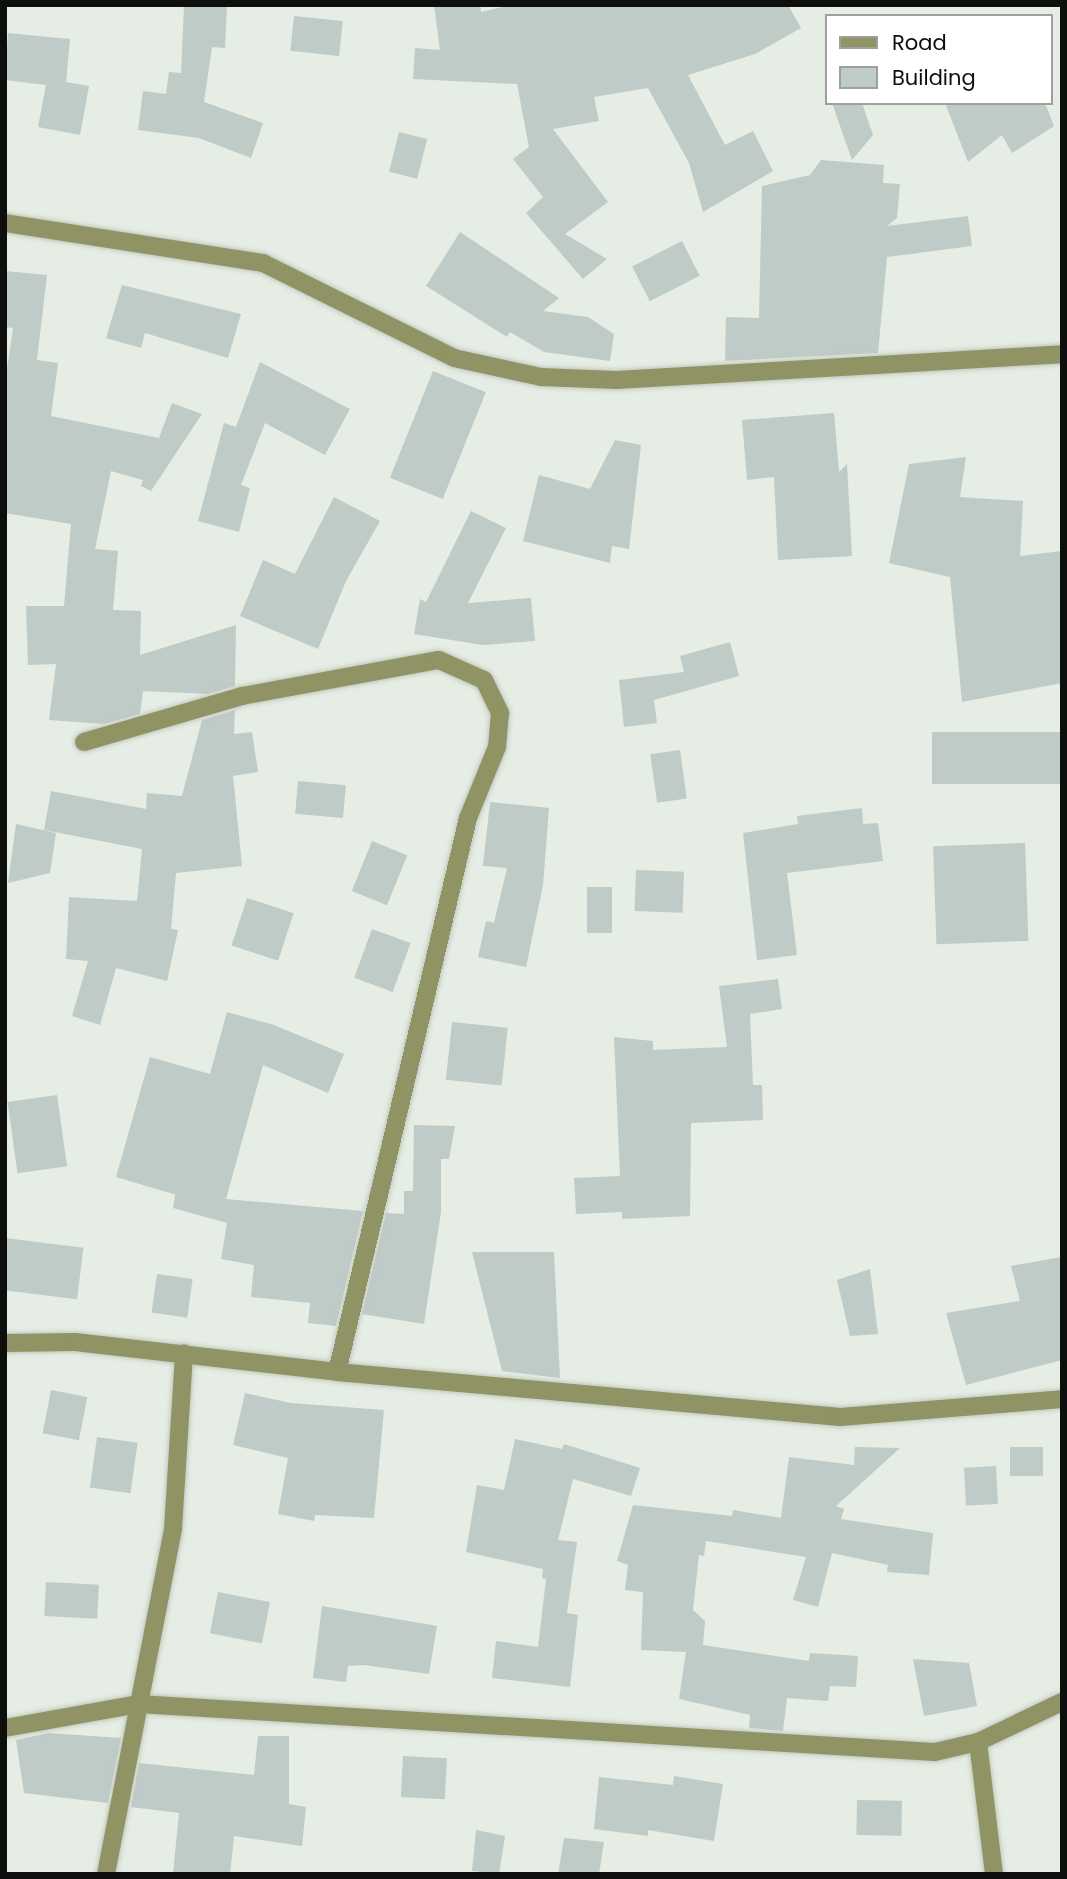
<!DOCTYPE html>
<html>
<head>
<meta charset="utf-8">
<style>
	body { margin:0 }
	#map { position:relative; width:1067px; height:1879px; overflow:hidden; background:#e5ede4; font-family:Poppins,sans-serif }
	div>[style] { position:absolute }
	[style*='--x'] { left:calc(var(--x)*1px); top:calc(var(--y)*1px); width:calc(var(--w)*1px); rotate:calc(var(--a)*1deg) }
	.building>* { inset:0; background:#becbc7; transform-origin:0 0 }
	.roads { filter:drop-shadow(0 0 2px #c2c9c1) drop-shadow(0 0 2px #c2c9c1) }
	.minor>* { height:18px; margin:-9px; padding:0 9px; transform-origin:9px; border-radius:9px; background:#909465 }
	span { translate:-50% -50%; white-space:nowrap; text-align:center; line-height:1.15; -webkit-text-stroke:7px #fff; paint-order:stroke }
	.frame { position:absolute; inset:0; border:7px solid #0c0f0c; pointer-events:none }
	.legend { position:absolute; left:825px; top:14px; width:228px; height:91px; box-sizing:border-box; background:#fff; border:2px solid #9e9f9e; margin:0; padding:9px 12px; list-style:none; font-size:21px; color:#0c0f0c }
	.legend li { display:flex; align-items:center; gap:14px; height:35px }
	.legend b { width:35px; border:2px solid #9e9f9e }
</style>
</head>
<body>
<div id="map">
	<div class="building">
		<i style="clip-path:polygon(184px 5px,227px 5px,225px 48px,212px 47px,204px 102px,263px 123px,251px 158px,199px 138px,138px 130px,143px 91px,166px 94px,169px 72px,181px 73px)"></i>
		<i style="clip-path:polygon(434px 5px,480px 5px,481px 12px,511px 5px,788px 5px,801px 28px,755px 54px,688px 75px,725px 145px,753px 131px,773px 171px,703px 212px,689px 163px,648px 88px,594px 97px,599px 121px,553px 129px,608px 202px,565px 234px,607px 259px,583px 279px,526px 213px,543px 197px,513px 159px,529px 147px,517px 84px,413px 79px,415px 48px,440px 50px)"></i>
		<i style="left:294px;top:16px;width:49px;height:35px;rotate:6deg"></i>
		<i style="clip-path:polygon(8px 33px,70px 39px,66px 82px,89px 86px,80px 135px,38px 127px,46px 85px,5px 80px)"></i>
		<i style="clip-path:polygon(832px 103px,862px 103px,873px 135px,852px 160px)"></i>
		<i style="clip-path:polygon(945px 103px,1045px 103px,1054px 126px,1012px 153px,1002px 135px,968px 162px)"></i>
		<i style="left:399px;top:132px;width:29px;height:41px;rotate:14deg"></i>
		<i style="clip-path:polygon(821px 160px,884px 165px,883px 183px,900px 184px,897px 218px,887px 226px,968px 216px,972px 246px,887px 257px,878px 353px,725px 361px,726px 317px,759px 318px,762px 186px,810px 175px)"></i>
		<i style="clip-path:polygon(460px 232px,559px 298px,543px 311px,588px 317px,614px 334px,610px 361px,544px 352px,510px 332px,507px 337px,426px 286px)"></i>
		<i style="left:682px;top:241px;width:39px;height:56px;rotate:63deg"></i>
		<i style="clip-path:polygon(5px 271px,47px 275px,37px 360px,58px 363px,51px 416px,159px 438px,172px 403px,202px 414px,151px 491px,141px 486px,143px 480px,111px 471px,95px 549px,118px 551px,113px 610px,141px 611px,140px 655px,236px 625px,235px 686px,208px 694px,143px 691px,140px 714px,104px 724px,49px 720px,56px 664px,28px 665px,26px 606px,64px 606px,71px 524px,5px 513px,5px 383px,13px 328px,5px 327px)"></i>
		<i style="clip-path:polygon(122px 285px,241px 314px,228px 358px,145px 333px,141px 348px,106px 338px)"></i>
		<i style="clip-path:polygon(260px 362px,350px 409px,325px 455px,265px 423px,241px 485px,250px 488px,239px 532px,198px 521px,224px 423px,236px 427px)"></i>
		<i style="left:433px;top:371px;width:57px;height:115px;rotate:22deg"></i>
		<i style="clip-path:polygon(834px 413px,839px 472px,847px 464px,852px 556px,778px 560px,774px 477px,747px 480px,742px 420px)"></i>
		<i style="clip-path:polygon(615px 440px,641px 445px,629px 549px,612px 546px,610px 563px,523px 541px,539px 475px,590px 489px)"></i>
		<i style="clip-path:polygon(966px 457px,960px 497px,1023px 501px,1020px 556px,1062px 551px,1062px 683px,962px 702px,950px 577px,889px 563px,909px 464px)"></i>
		<i style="clip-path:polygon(334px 497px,380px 521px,346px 581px,318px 649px,240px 616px,263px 560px,295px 574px)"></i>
		<i style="clip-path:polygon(471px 511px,506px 528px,468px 603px,531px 598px,535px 641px,483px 645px,414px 634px,420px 599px,426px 602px)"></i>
		<i style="clip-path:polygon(730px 642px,739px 676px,654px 700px,657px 723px,624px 727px,619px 680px,684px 672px,680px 656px)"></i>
		<i style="clip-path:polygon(235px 710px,234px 734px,252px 732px,258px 772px,233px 776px,242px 866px,176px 873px,171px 929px,178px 930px,167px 981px,116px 968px,100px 1025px,72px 1016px,88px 961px,66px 959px,69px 897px,137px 901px,142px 849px,44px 830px,51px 791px,146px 809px,147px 793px,182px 796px,202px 720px)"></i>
		<i style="left:1062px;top:732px;width:52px;height:130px;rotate:90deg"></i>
		<i style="left:680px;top:750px;width:49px;height:30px;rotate:82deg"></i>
		<i style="left:298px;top:781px;width:48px;height:33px;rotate:5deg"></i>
		<i style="clip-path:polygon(490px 802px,549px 808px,543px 885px,526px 967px,478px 957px,486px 921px,494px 923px,507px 868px,483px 866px)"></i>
		<i style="clip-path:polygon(862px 808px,863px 824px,878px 823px,883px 861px,787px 873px,797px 955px,757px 960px,743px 833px,798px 824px,797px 816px)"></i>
		<i style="clip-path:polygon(16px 824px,56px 833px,50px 873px,8px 883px)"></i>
		<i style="left:372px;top:841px;width:38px;height:54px;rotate:22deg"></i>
		<i style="left:1025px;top:843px;width:98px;height:92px;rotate:88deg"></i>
		<i style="left:636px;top:870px;width:48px;height:41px;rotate:2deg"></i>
		<i style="left:587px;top:887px;width:25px;height:46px"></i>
		<i style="left:247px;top:898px;width:49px;height:50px;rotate:18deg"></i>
		<i style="left:372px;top:929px;width:41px;height:52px;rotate:20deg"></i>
		<i style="clip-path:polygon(778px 979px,782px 1009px,750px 1014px,753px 1085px,762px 1085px,763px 1120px,691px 1123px,690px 1216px,622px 1219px,622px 1212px,576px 1214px,574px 1178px,620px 1176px,614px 1037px,653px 1041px,653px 1050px,727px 1047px,719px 986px)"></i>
		<i style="clip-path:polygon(227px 1012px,274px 1025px,344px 1054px,328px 1093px,263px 1065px,226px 1199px,363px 1211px,336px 1326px,308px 1323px,310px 1303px,251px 1297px,254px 1265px,221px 1259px,227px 1223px,173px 1208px,175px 1195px,180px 1196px,116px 1177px,150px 1057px,210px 1074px)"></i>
		<i style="left:452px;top:1022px;width:56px;height:58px;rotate:6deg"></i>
		<i style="left:57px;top:1095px;width:72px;height:50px;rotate:82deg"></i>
		<i style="clip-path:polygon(414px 1125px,455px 1126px,449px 1159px,441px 1159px,441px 1212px,424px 1324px,362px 1314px,386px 1213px,404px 1214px,404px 1191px,413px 1191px)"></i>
		<i style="left:5px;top:1238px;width:79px;height:52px;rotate:7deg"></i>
		<i style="clip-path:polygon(472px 1252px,554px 1252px,560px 1378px,502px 1371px)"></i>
		<i style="clip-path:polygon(1062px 1257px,1062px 1360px,966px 1385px,946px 1313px,1020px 1301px,1011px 1266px)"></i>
		<i style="clip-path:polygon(870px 1269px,878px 1334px,850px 1336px,837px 1280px)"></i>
		<i style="left:157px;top:1274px;width:36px;height:39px;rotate:8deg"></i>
		<i style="left:51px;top:1390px;width:37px;height:44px;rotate:11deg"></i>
		<i style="clip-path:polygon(245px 1393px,291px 1403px,384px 1410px,374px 1518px,315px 1515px,314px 1521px,278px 1514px,288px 1458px,233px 1445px)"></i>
		<i style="left:97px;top:1437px;width:41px;height:51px;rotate:8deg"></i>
		<i style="clip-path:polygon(515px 1439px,562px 1449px,564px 1444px,640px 1468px,631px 1496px,573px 1479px,558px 1540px,577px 1542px,567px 1613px,578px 1615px,570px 1687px,492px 1678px,496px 1641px,538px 1647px,546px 1579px,542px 1578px,543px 1569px,466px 1552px,477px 1485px,504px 1490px)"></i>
		<i style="clip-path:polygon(855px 1447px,900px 1448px,836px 1506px,844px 1509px,841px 1519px,933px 1533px,929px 1575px,887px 1572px,888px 1565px,832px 1553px,818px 1607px,793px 1600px,806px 1557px,706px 1541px,704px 1556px,699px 1555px,693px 1610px,705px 1621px,703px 1645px,809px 1661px,810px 1653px,858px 1656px,856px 1687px,830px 1686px,828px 1701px,787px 1698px,783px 1731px,749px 1728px,750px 1715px,679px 1699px,686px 1652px,641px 1650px,643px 1592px,625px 1590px,628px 1565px,617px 1561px,633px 1505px,732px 1516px,733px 1510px,781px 1518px,789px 1457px,854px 1465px)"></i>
		<i style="left:1010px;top:1447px;width:33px;height:29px"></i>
		<i style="left:996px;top:1466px;width:38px;height:32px;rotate:87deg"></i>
		<i style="left:46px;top:1582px;width:53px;height:34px;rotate:3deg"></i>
		<i style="left:218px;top:1592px;width:53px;height:42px;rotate:11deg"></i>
		<i style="clip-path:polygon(322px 1606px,437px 1626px,429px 1674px,364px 1665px,348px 1666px,346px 1682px,313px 1678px)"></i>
		<i style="clip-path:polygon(913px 1659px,969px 1663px,977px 1706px,924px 1716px)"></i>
		<i style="clip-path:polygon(49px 1733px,121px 1738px,108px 1803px,24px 1793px,16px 1740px)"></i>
		<i style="clip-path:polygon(258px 1736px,289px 1736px,289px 1804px,306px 1807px,302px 1846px,234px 1836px,230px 1874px,173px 1874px,179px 1813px,131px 1807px,139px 1763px,254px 1775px)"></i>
		<i style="left:403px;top:1756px;width:44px;height:41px;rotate:3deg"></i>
		<i style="clip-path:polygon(674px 1776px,723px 1784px,714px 1841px,648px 1830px,648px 1836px,594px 1829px,599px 1777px,673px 1785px)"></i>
		<i style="left:857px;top:1800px;width:45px;height:35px;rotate:1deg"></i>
		<i style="clip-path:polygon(476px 1830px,505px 1836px,499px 1874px,472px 1871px)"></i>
		<i style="clip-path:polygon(564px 1838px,604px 1842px,599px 1874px,558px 1874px)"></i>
	</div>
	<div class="roads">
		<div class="minor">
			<i style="--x:5;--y:223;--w:261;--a:8.8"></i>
			<i style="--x:263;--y:263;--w:213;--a:26.4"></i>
			<i style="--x:454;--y:358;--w:89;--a:12.3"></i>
			<i style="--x:541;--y:377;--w:75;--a:2.3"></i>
			<i style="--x:616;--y:380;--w:447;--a:-3.3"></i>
			<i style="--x:84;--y:742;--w:165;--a:-16.2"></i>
			<i style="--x:242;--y:696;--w:200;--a:-10.4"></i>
			<i style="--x:439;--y:660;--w:49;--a:24"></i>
			<i style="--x:484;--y:680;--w:37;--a:64"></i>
			<i style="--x:500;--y:713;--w:34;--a:95"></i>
			<i style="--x:497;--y:747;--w:77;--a:112.2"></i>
			<i style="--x:468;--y:818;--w:569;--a:103.3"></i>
			<i style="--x:5;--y:1343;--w:70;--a:-0.8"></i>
			<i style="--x:75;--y:1342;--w:264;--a:6.5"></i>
			<i style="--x:337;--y:1372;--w:505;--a:5.11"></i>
			<i style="--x:840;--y:1417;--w:223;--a:-4.6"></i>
			<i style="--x:5;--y:1728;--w:135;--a:-10.2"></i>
			<i style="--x:138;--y:1704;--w:798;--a:3.45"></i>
			<i style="--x:935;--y:1752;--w:44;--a:-13.1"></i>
			<i style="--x:978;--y:1742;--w:93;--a:-25.5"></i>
			<i style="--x:978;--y:1742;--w:133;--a:83.1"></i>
			<i style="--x:106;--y:1874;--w:351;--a:-79"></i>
			<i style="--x:173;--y:1529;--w:176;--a:-86.4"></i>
		</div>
	</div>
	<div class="frame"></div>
	<ul class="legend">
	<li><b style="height:9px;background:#909465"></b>Road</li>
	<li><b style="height:19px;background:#becbc7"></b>Building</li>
	</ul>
</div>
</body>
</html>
